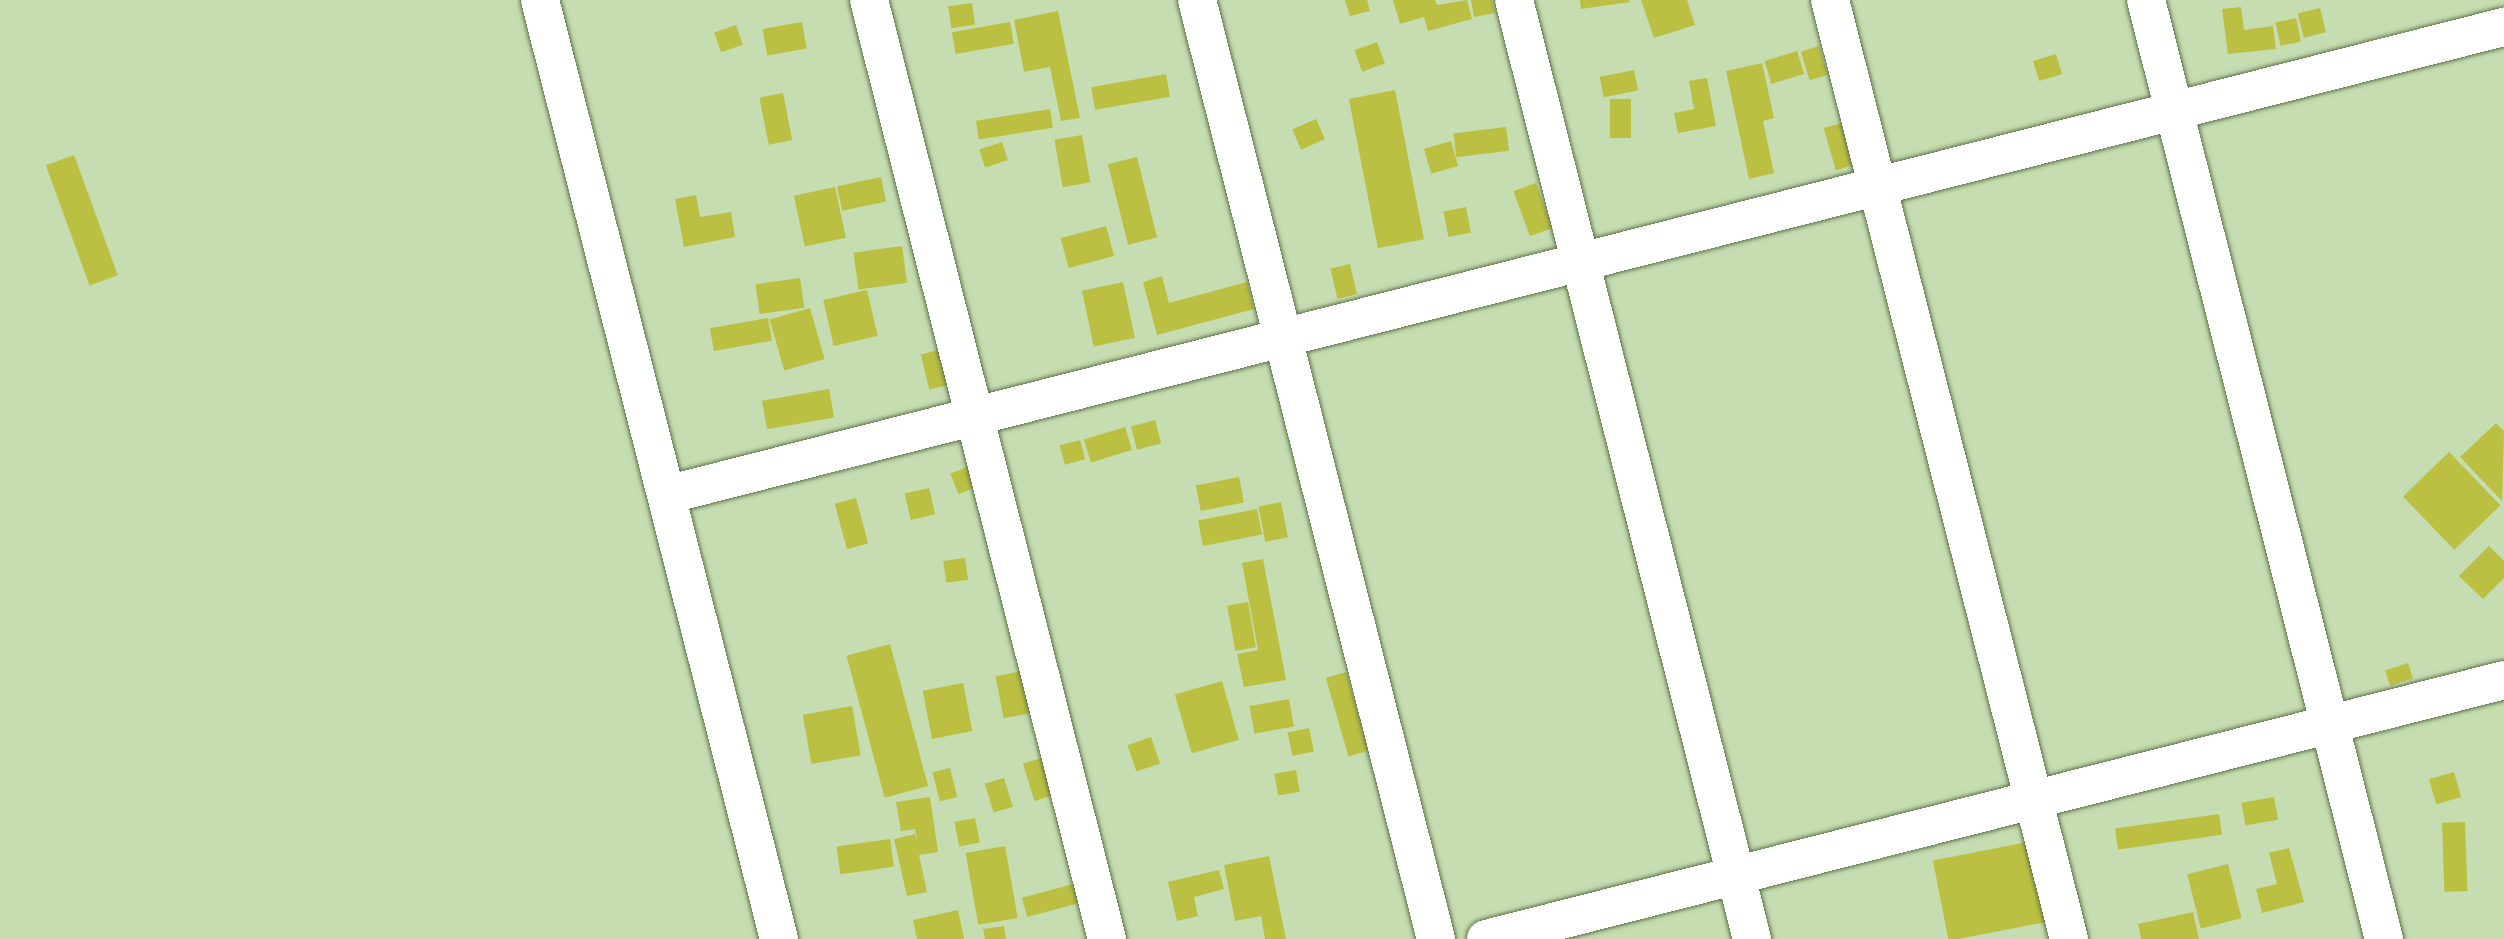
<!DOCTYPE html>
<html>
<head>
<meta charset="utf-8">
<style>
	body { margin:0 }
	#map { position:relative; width:2504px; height:939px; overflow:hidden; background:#c5ddb0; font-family:"DejaVu Sans",sans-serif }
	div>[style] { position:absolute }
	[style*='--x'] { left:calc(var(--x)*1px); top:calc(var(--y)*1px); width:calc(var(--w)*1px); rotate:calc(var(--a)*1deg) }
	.building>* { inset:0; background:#bcc042; transform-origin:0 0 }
	.roads { filter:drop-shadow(0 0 2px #5e734b) drop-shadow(0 0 2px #5e734b) }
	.street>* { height:38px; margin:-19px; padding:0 19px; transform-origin:19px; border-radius:19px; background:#fff }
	span { translate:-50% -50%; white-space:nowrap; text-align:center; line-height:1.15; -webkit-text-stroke:6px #c5ddb0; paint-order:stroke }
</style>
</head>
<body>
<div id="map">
	<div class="building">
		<i style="clip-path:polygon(1345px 0,1367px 0,1370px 11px,1350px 16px)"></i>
		<i style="clip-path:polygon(1393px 0,1435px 0,1437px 5px,1467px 0,1472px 19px,1428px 31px,1424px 17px,1400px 24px)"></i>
		<i style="clip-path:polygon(1471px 0,1492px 0,1495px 13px,1474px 17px)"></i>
		<i style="clip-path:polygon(1580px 0,1629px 0,1630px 2px,1581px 9px)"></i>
		<i style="clip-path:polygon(1641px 0,1687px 0,1695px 25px,1654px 38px)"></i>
		<i style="left:972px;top:3px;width:22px;height:24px;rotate:82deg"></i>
		<i style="clip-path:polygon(2241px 7px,2244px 30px,2273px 26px,2276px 49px,2228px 54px,2222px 9px)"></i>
		<i style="left:2320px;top:8px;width:25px;height:23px;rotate:76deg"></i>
		<i style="clip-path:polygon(1058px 11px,1080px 118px,1061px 121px,1050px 67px,1024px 72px,1014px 20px)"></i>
		<i style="left:2296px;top:18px;width:24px;height:21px;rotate:78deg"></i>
		<i style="left:802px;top:22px;width:27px;height:40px;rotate:80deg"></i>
		<i style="left:1010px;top:22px;width:22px;height:59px;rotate:80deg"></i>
		<i style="left:736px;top:25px;width:21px;height:23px;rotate:71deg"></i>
		<i style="left:1377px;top:42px;width:23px;height:24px;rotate:70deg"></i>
		<i style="left:1819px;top:46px;width:30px;height:19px;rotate:73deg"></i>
		<i style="left:1797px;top:51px;width:24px;height:34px;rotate:73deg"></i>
		<i style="left:2056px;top:54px;width:21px;height:24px;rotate:73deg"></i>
		<i style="clip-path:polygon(1762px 63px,1774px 118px,1763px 121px,1774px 173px,1749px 179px,1726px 71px)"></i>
		<i style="left:1634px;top:70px;width:21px;height:35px;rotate:79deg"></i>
		<i style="left:1166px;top:74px;width:23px;height:76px;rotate:80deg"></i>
		<i style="clip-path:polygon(1707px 78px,1716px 126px,1678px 133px,1674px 113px,1694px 109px,1689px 81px)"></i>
		<i style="left:1395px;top:90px;width:152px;height:47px;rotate:79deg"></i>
		<i style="left:783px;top:93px;width:48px;height:24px;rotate:79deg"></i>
		<i style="left:1610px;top:99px;width:21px;height:39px"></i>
		<i style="left:1050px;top:109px;width:19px;height:75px;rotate:81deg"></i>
		<i style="left:1316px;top:119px;width:22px;height:26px;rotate:66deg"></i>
		<i style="left:1841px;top:123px;width:44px;height:18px;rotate:74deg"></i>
		<i style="left:1506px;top:127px;width:24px;height:53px;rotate:83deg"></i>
		<i style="left:1082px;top:135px;width:48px;height:28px;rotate:80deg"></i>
		<i style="left:1451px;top:141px;width:26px;height:28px;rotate:74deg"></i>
		<i style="left:1002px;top:142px;width:19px;height:24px;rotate:72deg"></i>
		<i style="left:74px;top:155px;width:128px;height:30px;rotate:70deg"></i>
		<i style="left:1137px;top:157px;width:83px;height:30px;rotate:76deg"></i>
		<i style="left:881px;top:177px;width:25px;height:45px;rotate:78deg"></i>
		<i style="left:1536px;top:183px;width:48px;height:24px;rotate:70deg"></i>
		<i style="left:835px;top:187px;width:52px;height:42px;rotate:78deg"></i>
		<i style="clip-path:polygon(696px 195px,700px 217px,731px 212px,735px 237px,684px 247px,675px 199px)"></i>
		<i style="left:1466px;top:207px;width:26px;height:23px;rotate:79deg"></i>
		<i style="left:1106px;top:226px;width:31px;height:47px;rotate:75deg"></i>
		<i style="left:902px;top:246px;width:37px;height:49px;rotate:82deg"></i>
		<i style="left:1350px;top:264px;width:31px;height:20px;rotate:77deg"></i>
		<i style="clip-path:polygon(1162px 276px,1169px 303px,1247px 282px,1254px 309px,1157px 335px,1143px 282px)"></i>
		<i style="left:800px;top:278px;width:30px;height:45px;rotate:82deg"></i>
		<i style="left:1123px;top:282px;width:57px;height:42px;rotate:78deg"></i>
		<i style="left:867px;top:290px;width:47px;height:45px;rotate:77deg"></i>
		<i style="left:810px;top:308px;width:53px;height:42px;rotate:74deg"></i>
		<i style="left:768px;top:318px;width:23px;height:59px;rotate:80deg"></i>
		<i style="left:943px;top:349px;width:36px;height:23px;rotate:76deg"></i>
		<i style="left:829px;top:389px;width:29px;height:68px;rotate:80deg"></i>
		<i style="left:1155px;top:420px;width:24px;height:25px;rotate:75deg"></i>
		<i style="clip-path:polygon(2496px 423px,2504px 431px,2502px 501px,2460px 457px)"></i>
		<i style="left:1125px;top:427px;width:24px;height:43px;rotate:73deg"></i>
		<i style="left:1080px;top:440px;width:20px;height:21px;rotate:75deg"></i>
		<i style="left:2449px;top:452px;width:74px;height:64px;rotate:46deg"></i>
		<i style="left:970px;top:466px;width:22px;height:21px;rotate:69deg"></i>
		<i style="left:1239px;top:477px;width:26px;height:44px;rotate:79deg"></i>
		<i style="left:929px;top:488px;width:27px;height:25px;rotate:77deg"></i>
		<i style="left:856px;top:498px;width:47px;height:22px;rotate:75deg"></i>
		<i style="left:1281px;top:502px;width:36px;height:23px;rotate:79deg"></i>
		<i style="left:1257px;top:509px;width:26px;height:60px;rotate:79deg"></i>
		<i style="clip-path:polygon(2489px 546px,2504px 561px,2504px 578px,2483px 599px,2459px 576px)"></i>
		<i style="left:965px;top:558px;width:22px;height:22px;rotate:82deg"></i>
		<i style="clip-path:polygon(1263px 559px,1286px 680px,1244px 687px,1237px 654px,1258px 650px,1242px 563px)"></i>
		<i style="left:1248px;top:602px;width:46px;height:21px;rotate:80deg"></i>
		<i style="left:890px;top:644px;width:147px;height:45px;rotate:75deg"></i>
		<i style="left:2408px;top:663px;width:16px;height:24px;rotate:72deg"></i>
		<i style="left:1022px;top:671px;width:43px;height:27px;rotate:79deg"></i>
		<i style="left:1346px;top:672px;width:82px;height:21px;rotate:74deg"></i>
		<i style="left:1222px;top:681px;width:61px;height:49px;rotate:74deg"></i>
		<i style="left:963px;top:683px;width:49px;height:41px;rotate:79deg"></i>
		<i style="left:1289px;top:699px;width:28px;height:40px;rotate:80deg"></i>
		<i style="left:852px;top:706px;width:50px;height:50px;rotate:80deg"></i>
		<i style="left:1309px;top:728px;width:24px;height:22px;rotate:78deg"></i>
		<i style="left:1151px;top:737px;width:28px;height:25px;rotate:71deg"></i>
		<i style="left:1045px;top:757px;width:39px;height:23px;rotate:73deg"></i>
		<i style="left:950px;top:768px;width:30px;height:18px;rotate:76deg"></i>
		<i style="left:1296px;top:770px;width:22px;height:22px;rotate:80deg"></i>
		<i style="left:2454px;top:772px;width:26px;height:26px;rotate:74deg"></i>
		<i style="left:1004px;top:778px;width:30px;height:20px;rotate:73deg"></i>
		<i style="clip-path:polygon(930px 797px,938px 852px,919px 855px,927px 892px,907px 896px,894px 839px,915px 834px,918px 843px,915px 829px,901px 831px,896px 802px)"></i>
		<i style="left:2274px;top:797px;width:23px;height:33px;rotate:80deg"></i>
		<i style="left:2219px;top:814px;width:21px;height:105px;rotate:82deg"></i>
		<i style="left:975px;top:818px;width:25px;height:21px;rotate:79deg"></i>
		<i style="left:2465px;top:822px;width:69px;height:23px;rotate:88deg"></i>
		<i style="left:890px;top:839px;width:28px;height:54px;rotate:82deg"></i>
		<i style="left:2038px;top:840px;width:82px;height:107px;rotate:79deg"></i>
		<i style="left:1005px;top:846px;width:73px;height:40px;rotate:80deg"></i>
		<i style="clip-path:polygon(2289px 848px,2304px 902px,2262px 913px,2256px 889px,2277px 884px,2269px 853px)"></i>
		<i style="clip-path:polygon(1269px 856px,1286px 939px,1265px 939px,1261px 916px,1235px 921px,1224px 865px)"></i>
		<i style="left:2228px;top:864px;width:56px;height:42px;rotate:76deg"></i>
		<i style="clip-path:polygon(1219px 870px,1224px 889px,1194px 897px,1198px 916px,1177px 921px,1168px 882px)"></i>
		<i style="left:1077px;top:883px;width:20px;height:57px;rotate:75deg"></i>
		<i style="clip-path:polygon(958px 910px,964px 939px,917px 939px,913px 920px)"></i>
		<i style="clip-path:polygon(2193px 912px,2199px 939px,2141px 939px,2138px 924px)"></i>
		<i style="clip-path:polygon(1004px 926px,1006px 939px,985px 939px,983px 929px)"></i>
	</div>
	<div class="roads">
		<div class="street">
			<i style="--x:540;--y:0;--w:969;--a:75.72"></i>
			<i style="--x:869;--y:0;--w:969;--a:75.78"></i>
			<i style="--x:1197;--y:0;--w:969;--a:75.72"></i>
			<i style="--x:1514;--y:0;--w:969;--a:75.78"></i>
			<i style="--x:1830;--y:0;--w:969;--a:75.72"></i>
			<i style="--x:2146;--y:0;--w:969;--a:75.78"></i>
			<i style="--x:666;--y:495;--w:1897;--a:-14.29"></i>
			<i style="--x:1486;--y:939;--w:1050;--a:-14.27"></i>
		</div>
	</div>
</div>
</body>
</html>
